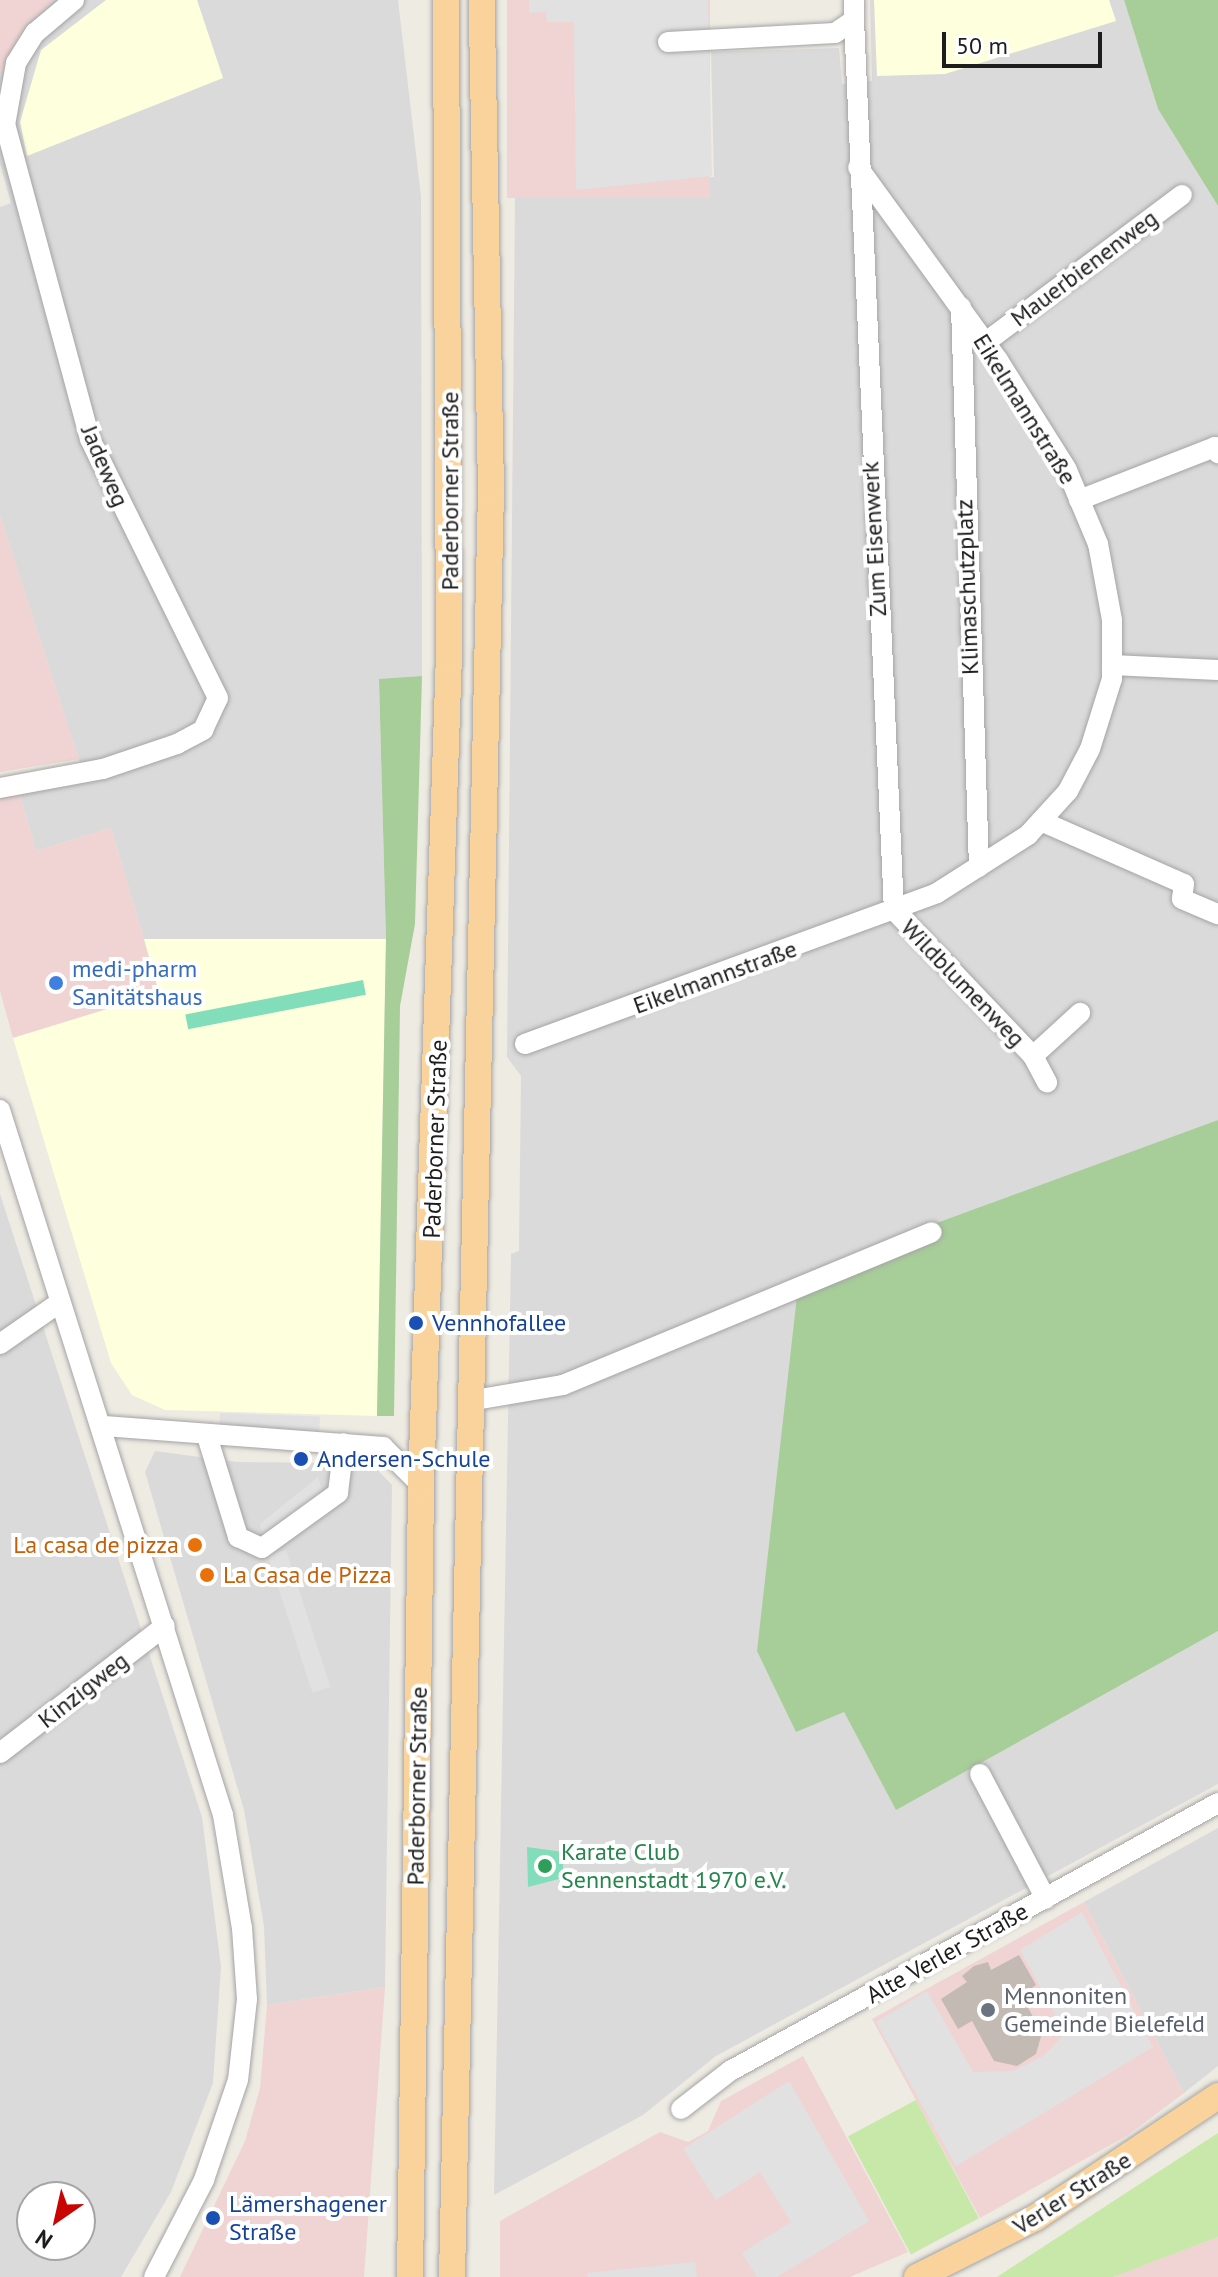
<!DOCTYPE html>
<html>
<head>
<meta charset="utf-8">
<style>
	body { margin:0 }
	#map { position:relative; width:1218px; height:2277px; overflow:hidden; background:#eeebe3; font-family:"PT Sans",sans-serif }
	div>[style] { position:absolute }
	[style*='--x'] { left:calc(var(--x)*1px); top:calc(var(--y)*1px); width:calc(var(--w)*1px); rotate:calc(var(--a)*1deg) }
	.residential>* { inset:0; background:#dbdada }
	.commercial>* { inset:0; background:#efd4d3; transform-origin:0 0 }
	.education>* { inset:0; background:#feffdc }
	.grass>* { inset:0; background:#c8e8aa; transform-origin:0 0 }
	.forest>* { inset:0; background:#a7cd99 }
	.pitch>* { inset:0; background:#82ddbb; transform-origin:0 0 }
	.parking>* { inset:0; background:#e1e1e1; transform-origin:0 0 }
	.building>* { inset:0; background:#c3bab3 }
	.roads { filter:drop-shadow(0 0 2px #a4a4a4) drop-shadow(0 0 2px #a4a4a4) }
	.minor>* { height:20px; margin:-10px; padding:0 10px; transform-origin:10px; border-radius:10px; background:#fff }
	.major>* { height:26px; margin:-13px; padding:0 13px; transform-origin:13px; border-radius:13px; background:#fad39c }
	.dots>* { width:22px; height:22px; translate:-50% -50%; box-sizing:border-box; border:4px solid #fff; border-radius:50% }
	span { translate:-50% -50%; white-space:nowrap; text-align:center; line-height:1.15; -webkit-text-stroke:8px #fff; paint-order:stroke }
	.street-label { font-size:24px; color:#1d1d1d }
	.shop-label { font-size:24px; color:#366cbe }
	.left { translate:0 -50%; text-align:left }
	.transit-label { font-size:24px; color:#164399 }
	.food-label { font-size:24px; color:#c56008 }
	.right { translate:-100% -50%; text-align:right }
	.leisure-label { font-size:24px; color:#27864d }
	.worship-label { font-size:24px; color:#5b616d }
	.north { position:absolute; left:16px; top:2181px; width:80px; height:80px; box-sizing:border-box; background:#fff; border:2px solid #a5a5a5; border-radius:50%; rotate:214deg; font-size:22px; font-weight:700; line-height:32px; text-align:center; color:#1d1d1d }
	.north::after { content:''; display:block; margin:auto; width:28px; height:36px; background:#c80503; clip-path:polygon(50% 0,100% 100%,50% 72%,0 100%) }
	.scale { position:absolute; left:942px; top:32px; width:160px; height:36px; box-sizing:border-box; border:4px solid #1d1d1d; border-top:0; padding-left:10px; font-size:24px; line-height:28px; white-space:nowrap; color:#1d1d1d; -webkit-text-stroke:6px #fff; paint-order:stroke }
</style>
</head>
<body>
<div id="map">
	<div class="residential">
		<i style="clip-path:polygon(54px 0,398px 0,421px 196px,422px 676px,379px 680px,386px 939px,144px 939px,111px 828px,36px 851px,20px 795px,85px 778px,0 516px,0 207px,11px 203px,0 164px,0 75px,23px 29px)"></i>
		<i style="clip-path:polygon(870px 0,1124px 0,1158px 109px,1218px 206px,1218px 1120px,1099px 1166px,844px 1712px,896px 1809px,1218px 1631px,1218px 1784px,716px 2056px,643px 2115px,494px 2195px,511px 1254px,519px 1251px,521px 1076px,507px 1057px,515px 198px,714px 177px,711px 52px,839px 48px,842px 84px,872px 81px)"></i>
		<i style="clip-path:polygon(evenodd,0 1194px,202px 1817px,221px 1967px,213px 2083px,171px 2192px,121px 2277px,0 2277px,0 1194px,32px 2197px,80px 2197px,80px 2245px,32px 2245px,32px 2197px)"></i>
		<i style="clip-path:polygon(155px 1451px,237px 1462px,371px 1463px,392px 1485px,385px 1987px,267px 2005px,264px 1926px,244px 1810px,145px 1472px)"></i>
		<i style="clip-path:polygon(1218px 1828px,1218px 2066px,1184px 2093px,1084px 1902px)"></i>
	</div>
	<div class="commercial">
		<i style="clip-path:polygon(0 0,54px 0,23px 29px,0 75px)"></i>
		<i style="left:507px;top:0;width:203px;height:198px"></i>
		<i style="clip-path:polygon(0 516px,79px 759px,0 772px)"></i>
		<i style="clip-path:polygon(20px 795px,36px 851px,111px 828px,160px 993px,13px 1038px,0 991px,0 796px)"></i>
		<i style="clip-path:polygon(1084px 1902px,1184px 2093px,1128px 2135px,980px 2218px,872px 2019px)"></i>
		<i style="clip-path:polygon(385px 1987px,364px 2277px,180px 2277px,245px 2141px,260px 2088px,267px 2005px)"></i>
		<i style="clip-path:polygon(803px 2056px,908px 2252px,850px 2277px,500px 2277px,500px 2221px,660px 2132px,688px 2142px,708px 2131px,721px 2101px)"></i>
		<i style="clip-path:polygon(1218px 2237px,1218px 2277px,1113px 2277px,1138px 2267px)"></i>
	</div>
	<div class="education">
		<i style="clip-path:polygon(106px 0,197px 0,223px 78px,27px 156px,20px 122px,41px 50px)"></i>
		<i style="clip-path:polygon(874px 0,1109px 0,1116px 21px,945px 74px,877px 76px)"></i>
		<i style="clip-path:polygon(144px 939px,386px 939px,377px 1416px,165px 1410px,132px 1395px,111px 1363px,13px 1038px,159px 993px)"></i>
	</div>
	<div class="grass">
		<i style="left:916px;top:2100px;width:134px;height:77px;rotate:62deg"></i>
		<i style="clip-path:polygon(1218px 2133px,1218px 2237px,1113px 2277px,997px 2277px)"></i>
	</div>
	<div class="forest">
		<i style="clip-path:polygon(1124px 0,1218px 0,1218px 206px,1158px 109px)"></i>
		<i style="clip-path:polygon(422px 676px,415px 924px,400px 1006px,394px 1416px,377px 1416px,386px 939px,379px 679px)"></i>
		<i style="clip-path:polygon(1218px 1120px,1218px 1631px,896px 1810px,844px 1712px,796px 1732px,757px 1651px,797px 1296px,882px 1243px)"></i>
	</div>
	<div class="pitch">
		<i style="left:363px;top:980px;width:15px;height:181px;rotate:79deg"></i>
		<i style="clip-path:polygon(527px 1847px,563px 1852px,563px 1878px,528px 1887px)"></i>
	</div>
	<div class="parking">
		<i style="clip-path:polygon(529px 0,708px 0,712px 176px,576px 190px,574px 22px,547px 22px,546px 12px,529px 13px)"></i>
		<i style="left:220px;top:1413px;width:100px;height:17px;rotate:2deg"></i>
		<i style="clip-path:polygon(318px 1477px,324px 1497px,265px 1543px,260px 1524px)"></i>
		<i style="left:286px;top:1550px;width:144px;height:19px;rotate:72deg"></i>
		<i style="clip-path:polygon(1082px 1912px,1153px 2047px,956px 2166px,876px 2022px,927px 1991px,973px 2072px,1013px 2071px,1045px 2055px,1065px 2033px,1020px 1950px)"></i>
		<i style="clip-path:polygon(789px 2081px,869px 2221px,777px 2277px,757px 2277px,742px 2253px,791px 2222px,760px 2172px,716px 2200px,683px 2149px)"></i>
		<i style="clip-path:polygon(695px 2262px,697px 2277px,588px 2277px,587px 2273px)"></i>
	</div>
	<div class="building">
		<i style="clip-path:polygon(1019px 1955px,1036px 1985px,1021px 1995px,1042px 2033px,1036px 2054px,1017px 2066px,994px 2061px,972px 2021px,958px 2029px,941px 1999px,967px 1982px,962px 1976px,974px 1966px,988px 1962px,991px 1970px)"></i>
	</div>
	<div class="roads">
		<div class="minor">
			<i style="--x:854;--y:20;--w:891;--a:87.43"></i>
			<i style="--x:894;--y:910;--w:202;--a:46.4"></i>
			<i style="--x:1033;--y:1056;--w:30;--a:62"></i>
			<i style="--x:668;--y:42;--w:167;--a:-3.1"></i>
			<i style="--x:835;--y:33;--w:23;--a:-34"></i>
			<i style="--x:854;--y:20;--w:20;--a:-90"></i>
			<i style="--x:961;--y:307;--w:560;--a:88.16"></i>
			<i style="--x:986;--y:342;--w:245;--a:-36.9"></i>
			<i style="--x:1079;--y:500;--w:146;--a:-21.3"></i>
			<i style="--x:1215;--y:447;--w:7;--a:63"></i>
			<i style="--x:1112;--y:665;--w:106;--a:2.7"></i>
			<i style="--x:0;--y:788;--w:105;--a:-10.5"></i>
			<i style="--x:103;--y:769;--w:78;--a:-18.7"></i>
			<i style="--x:177;--y:744;--w:30;--a:-28"></i>
			<i style="--x:203;--y:730;--w:35;--a:-65"></i>
			<i style="--x:218;--y:698;--w:289;--a:-116.3"></i>
			<i style="--x:90;--y:439;--w:325;--a:-105.1"></i>
			<i style="--x:5;--y:125;--w:63;--a:-79.9"></i>
			<i style="--x:16;--y:63;--w:36;--a:-58"></i>
			<i style="--x:35;--y:33;--w:51;--a:-40.2"></i>
			<i style="--x:1041;--y:821;--w:156;--a:23.8"></i>
			<i style="--x:1184;--y:884;--w:15;--a:98"></i>
			<i style="--x:1182;--y:899;--w:39;--a:23"></i>
			<i style="--x:525;--y:1044;--w:439;--a:-20.1"></i>
			<i style="--x:937;--y:893;--w:108;--a:-32.5"></i>
			<i style="--x:1028;--y:835;--w:59;--a:-47.7"></i>
			<i style="--x:1068;--y:791;--w:47;--a:-62.4"></i>
			<i style="--x:1090;--y:749;--w:73;--a:-72.6"></i>
			<i style="--x:1112;--y:679;--w:59;--a:-90"></i>
			<i style="--x:1112;--y:620;--w:77;--a:-100.4"></i>
			<i style="--x:1098;--y:544;--w:82;--a:-112.8"></i>
			<i style="--x:1066;--y:468;--w:128;--a:-122.2"></i>
			<i style="--x:998;--y:360;--w:238;--a:-126"></i>
			<i style="--x:1033;--y:1056;--w:64;--a:-42.5"></i>
			<i style="--x:0;--y:1110;--w:739;--a:72.45"></i>
			<i style="--x:223;--y:1815;--w:115;--a:80.5"></i>
			<i style="--x:242;--y:1928;--w:71;--a:86"></i>
			<i style="--x:247;--y:1999;--w:81;--a:96.3"></i>
			<i style="--x:238;--y:2080;--w:106;--a:108.8"></i>
			<i style="--x:204;--y:2180;--w:109;--a:117.3"></i>
			<i style="--x:0;--y:1344;--w:72;--a:-34.8"></i>
			<i style="--x:469;--y:1401;--w:95;--a:-9.7"></i>
			<i style="--x:563;--y:1385;--w:399;--a:-22.5"></i>
			<i style="--x:104;--y:1426;--w:280;--a:4.3"></i>
			<i style="--x:383;--y:1447;--w:54;--a:45"></i>
			<i style="--x:207;--y:1436;--w:106;--a:72.9"></i>
			<i style="--x:238;--y:1537;--w:26;--a:25"></i>
			<i style="--x:262;--y:1548;--w:94;--a:-35.9"></i>
			<i style="--x:338;--y:1493;--w:50;--a:-83.2"></i>
			<i style="--x:0;--y:1753;--w:208;--a:-37.6"></i>
			<i style="--x:980;--y:1774;--w:141;--a:62.2"></i>
			<i style="--x:681;--y:2109;--w:62;--a:-37.8"></i>
			<i style="--x:730;--y:2071;--w:557;--a:-28.77"></i>
		</div>
		<div class="major">
			<i style="--x:410;--y:2277;--w:792;--a:-89.2"></i>
			<i style="--x:421;--y:1485;--w:829;--a:-88.07"></i>
			<i style="--x:449;--y:656;--w:656;--a:-90.26"></i>
			<i style="--x:452;--y:2277;--w:1788;--a:-88.75"></i>
			<i style="--x:491;--y:489;--w:489;--a:-91.1"></i>
			<i style="--x:917;--y:2277;--w:132;--a:-26.6"></i>
			<i style="--x:1035;--y:2218;--w:220;--a:-33.7"></i>
		</div>
	</div>
	<div class="dots">
		<i style="left:56px;top:983px;background:#3f7fe0"></i>
		<i style="left:416px;top:1323px;background:#1a4fb4"></i>
		<i style="left:301px;top:1459px;background:#1a4fb4"></i>
		<i style="left:195px;top:1545px;background:#e8710a"></i>
		<i style="left:207px;top:1575px;background:#e8710a"></i>
		<i style="left:545px;top:1866px;background:#2e9e5b"></i>
		<i style="left:988px;top:2010px;background:#6b7280"></i>
		<i style="left:213px;top:2218px;background:#1a4fb4"></i>
	</div>
	<div class="street-label">
		<span style="left:1084px;top:268px;rotate:-37deg">Mauerbienenweg</span>
		<span style="left:1025px;top:409px;rotate:58deg">Eikelmannstraße</span>
		<span style="left:105px;top:466px;rotate:67deg">Jadeweg</span>
		<span style="left:450px;top:491px;rotate:-90deg">Paderborner Straße</span>
		<span style="left:874px;top:539px;rotate:-93deg">Zum Eisenwerk</span>
		<span style="left:967px;top:587px;rotate:-92deg">Klimaschutzplatz</span>
		<span style="left:715px;top:977px;rotate:-20deg">Eikelmannstraße</span>
		<span style="left:963px;top:983px;rotate:46deg">Wildblumenweg</span>
		<span style="left:435px;top:1139px;rotate:-88deg">Paderborner Straße</span>
		<span style="left:83px;top:1690px;rotate:-38deg">Kinzigweg</span>
		<span style="left:417px;top:1786px;rotate:-89deg">Paderborner Straße</span>
		<span style="left:947px;top:1953px;rotate:-29deg">Alte Verler Straße</span>
		<span style="left:1072px;top:2193px;rotate:-32deg">Verler Straße</span>
	</div>
	<div class="shop-label">
		<span class="left" style="left:72px;top:983px">medi-pharm<br>Sanitätshaus</span>
	</div>
	<div class="transit-label">
		<span class="left" style="left:432px;top:1323px">Vennhofallee</span>
		<span class="left" style="left:317px;top:1459px">Andersen-Schule</span>
		<span class="left" style="left:229px;top:2218px">Lämershagener<br>Straße</span>
	</div>
	<div class="food-label">
		<span class="right" style="left:179px;top:1545px">La casa de pizza</span>
		<span class="left" style="left:223px;top:1575px">La Casa de Pizza</span>
	</div>
	<div class="leisure-label">
		<span class="left" style="left:561px;top:1866px">Karate Club<br>Sennenstadt 1970 e.V.</span>
	</div>
	<div class="worship-label">
		<span class="left" style="left:1004px;top:2010px">Mennoniten<br>Gemeinde Bielefeld</span>
	</div>
	<div class="north">N</div>
	<div class="scale">50 m</div>
</div>
</body>
</html>
